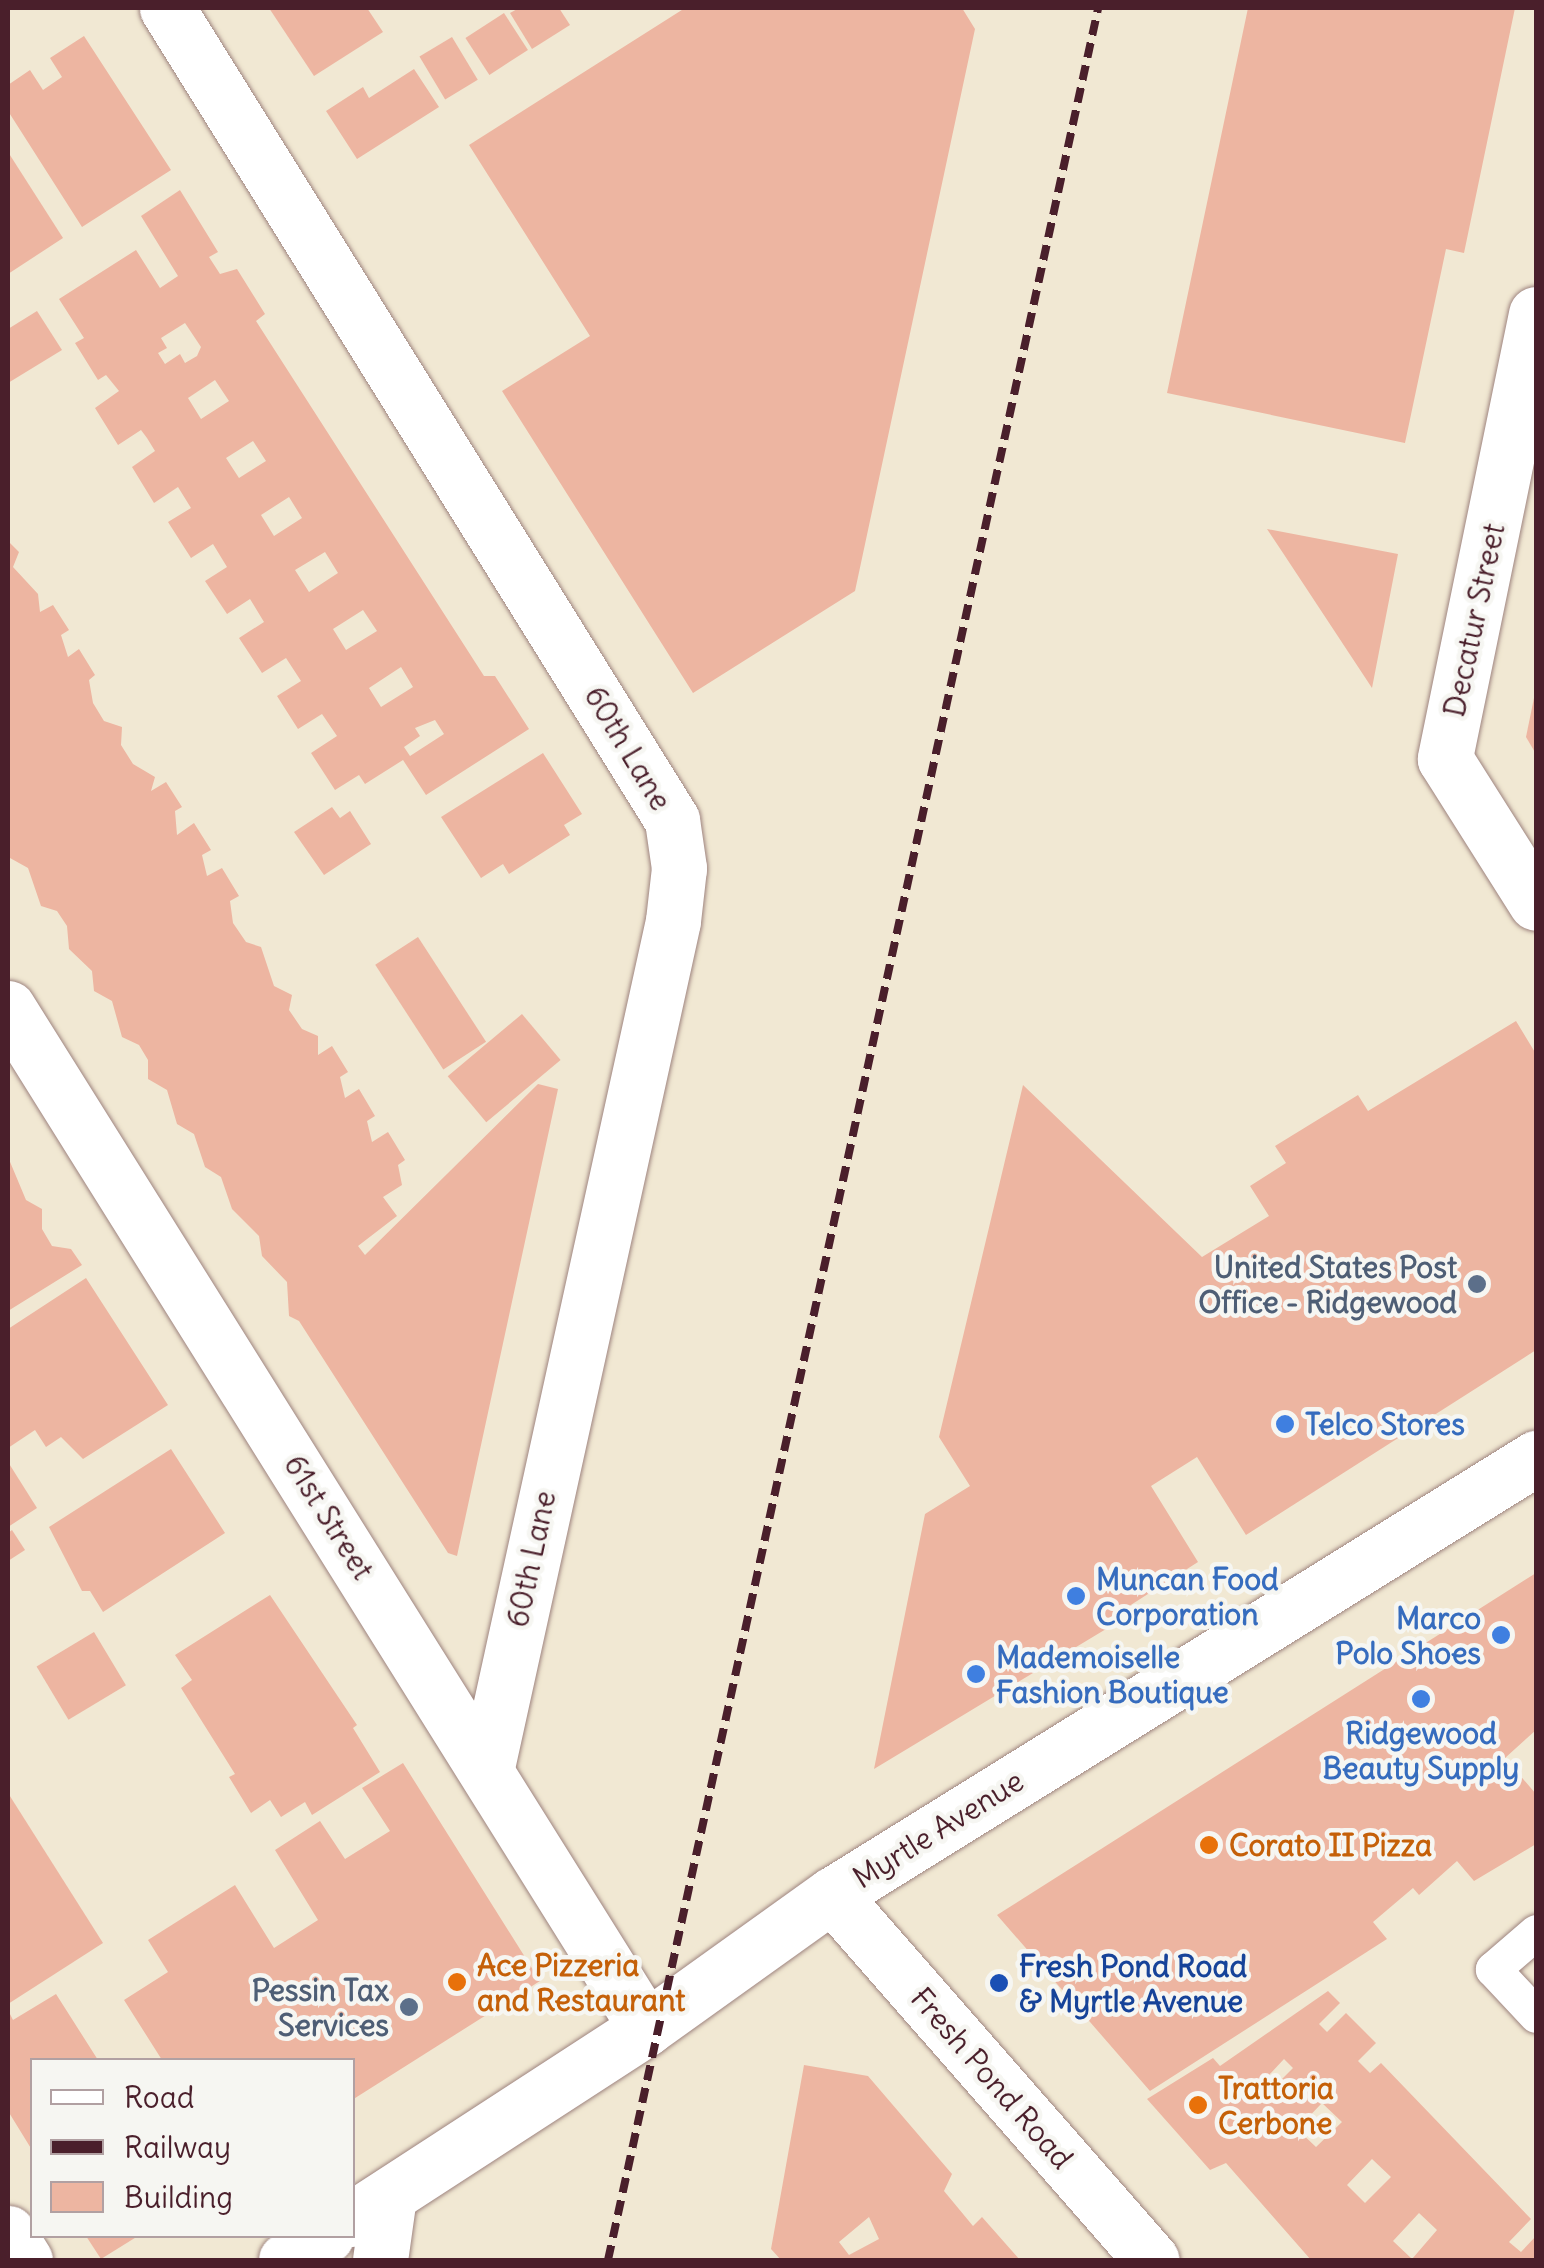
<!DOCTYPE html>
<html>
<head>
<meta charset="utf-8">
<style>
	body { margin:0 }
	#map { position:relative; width:1544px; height:2268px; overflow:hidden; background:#f1e8d3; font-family:Delius,sans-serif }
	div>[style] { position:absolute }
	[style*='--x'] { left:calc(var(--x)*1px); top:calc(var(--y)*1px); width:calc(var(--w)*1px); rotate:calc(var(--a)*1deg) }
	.building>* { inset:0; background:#edb5a1; transform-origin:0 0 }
	.roads { filter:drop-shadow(0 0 2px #9e847f) drop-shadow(0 0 2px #9e847f) }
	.service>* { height:35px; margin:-17.5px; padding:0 17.5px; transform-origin:17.5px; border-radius:17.5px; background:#fff }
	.minor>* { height:55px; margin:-27.5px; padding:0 27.5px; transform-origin:27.5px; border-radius:27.5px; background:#fff }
	.secondary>* { height:55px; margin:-27.5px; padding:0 27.5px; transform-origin:27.5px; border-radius:27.5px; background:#fff }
	.primary>* { height:55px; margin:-27.5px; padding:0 27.5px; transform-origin:27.5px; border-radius:27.5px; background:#fff }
	.rail>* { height:8px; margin-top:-4px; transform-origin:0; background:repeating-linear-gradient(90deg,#4a1f2b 0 15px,transparent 0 23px) }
	.dots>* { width:28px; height:28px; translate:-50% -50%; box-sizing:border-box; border:5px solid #f6f6f2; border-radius:50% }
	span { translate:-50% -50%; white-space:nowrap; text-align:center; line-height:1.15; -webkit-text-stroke:9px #f6f6f2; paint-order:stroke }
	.street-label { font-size:30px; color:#4a1f2b }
	.service-label { font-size:30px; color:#4e5e75; font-weight:700 }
	.right { translate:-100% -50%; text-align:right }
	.shop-label { font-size:30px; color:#366cbe; font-weight:700 }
	.left { translate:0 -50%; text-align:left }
	.food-label { font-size:30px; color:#c56008; font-weight:700 }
	.transit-label { font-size:30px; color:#164399; font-weight:700 }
	.frame { position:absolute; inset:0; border:10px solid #4a1f2b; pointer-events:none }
	.legend { position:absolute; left:30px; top:2058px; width:325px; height:180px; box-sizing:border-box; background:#f6f6f2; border:2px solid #b1a0a2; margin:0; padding:12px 18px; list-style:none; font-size:30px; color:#4a1f2b }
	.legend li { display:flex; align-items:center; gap:20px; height:50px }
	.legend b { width:50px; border:2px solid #b1a0a2 }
</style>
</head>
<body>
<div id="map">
	<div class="building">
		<i style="clip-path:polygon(269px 8px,367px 8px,383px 32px,314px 76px)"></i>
		<i style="clip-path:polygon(519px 8px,559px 8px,570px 25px,532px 49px,510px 13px)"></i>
		<i style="clip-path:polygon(685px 8px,962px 8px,975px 29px,855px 591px,693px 693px,502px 391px,590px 336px,469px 145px)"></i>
		<i style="clip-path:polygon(1248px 8px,1515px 8px,1464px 253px,1446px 249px,1405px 443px,1167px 393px)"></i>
		<i style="left:504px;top:13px;width:44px;height:46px;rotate:57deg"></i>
		<i style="clip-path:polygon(84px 36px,171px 170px,82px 227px,8px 111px,8px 85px,30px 70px,43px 90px,62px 77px,50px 58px)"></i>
		<i style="left:452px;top:37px;width:50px;height:38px;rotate:59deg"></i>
		<i style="clip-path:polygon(414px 69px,439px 107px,357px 159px,326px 111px,363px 87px,369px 98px)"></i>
		<i style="clip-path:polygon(8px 152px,63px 238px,8px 274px)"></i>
		<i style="clip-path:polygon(evenodd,180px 190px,218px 252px,209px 257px,220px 274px,237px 269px,265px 314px,256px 321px,484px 676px,495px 676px,529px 729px,426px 795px,403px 760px,365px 784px,359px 775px,335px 790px,311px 753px,337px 736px,322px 714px,298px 729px,277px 696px,301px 681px,286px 658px,262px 673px,239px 638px,264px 622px,250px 599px,227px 614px,205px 581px,227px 567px,213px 544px,191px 558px,168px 522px,191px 508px,178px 487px,154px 503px,132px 467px,155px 451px,147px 438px,141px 430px,118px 445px,95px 408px,119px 391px,106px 375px,98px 380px,75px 343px,84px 338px,59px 299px,136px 250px,160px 288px,178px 276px,141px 216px,180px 190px,185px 323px,201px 347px,197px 356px,185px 363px,180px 354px,165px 364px,158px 353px,167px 348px,161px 338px,185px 323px,180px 190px,215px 380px,229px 401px,201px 419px,188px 398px,215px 380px,180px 190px,253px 441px,266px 461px,239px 478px,226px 458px,253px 441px,180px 190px,289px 497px,302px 518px,274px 536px,261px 515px,289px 497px,180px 190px,325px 552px,338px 573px,309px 592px,295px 570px,325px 552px,180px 190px,363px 610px,377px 631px,346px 650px,333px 629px,363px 610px,180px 190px,401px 667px,413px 687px,381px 707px,369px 688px,401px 667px,180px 190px,435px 720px,444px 734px,410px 756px,404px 747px,420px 736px,415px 728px,435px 720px)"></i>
		<i style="clip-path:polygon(37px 311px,62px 350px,8px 383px,8px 329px)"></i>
		<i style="clip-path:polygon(1267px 529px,1398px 554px,1372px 688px,1283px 553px)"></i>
		<i style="clip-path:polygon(8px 541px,19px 552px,13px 567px,38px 594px,40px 612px,53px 605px,69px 630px,61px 635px,68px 657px,79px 649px,95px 675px,89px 680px,93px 703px,104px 721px,122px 727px,121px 745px,133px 764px,155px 777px,151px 791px,166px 782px,182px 807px,175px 811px,177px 835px,194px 823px,211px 850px,202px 855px,207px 876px,222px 868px,239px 896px,230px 901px,233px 923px,246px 942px,261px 947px,274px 986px,292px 995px,289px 1010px,302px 1029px,318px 1036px,318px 1055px,332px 1046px,348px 1072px,340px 1077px,345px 1098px,359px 1089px,375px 1116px,367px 1121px,372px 1142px,388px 1132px,405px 1160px,398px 1165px,402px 1185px,383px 1197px,397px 1216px,358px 1246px,365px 1255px,538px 1084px,558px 1089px,457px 1556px,448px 1553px,299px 1321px,289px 1316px,287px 1282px,262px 1256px,259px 1236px,232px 1209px,221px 1177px,205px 1167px,194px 1134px,177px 1124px,167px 1090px,148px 1079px,148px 1060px,139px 1045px,122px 1037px,112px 1001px,94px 991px,92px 971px,69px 949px,67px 926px,57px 911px,41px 906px,28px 868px,10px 858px)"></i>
		<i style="clip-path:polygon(1535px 693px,1536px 693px,1536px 754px,1526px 737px)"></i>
		<i style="clip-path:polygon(543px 753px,582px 814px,564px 825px,570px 835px,509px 874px,503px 864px,481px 878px,441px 817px)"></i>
		<i style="clip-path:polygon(332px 807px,340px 818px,350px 811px,371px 844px,324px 875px,294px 832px)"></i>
		<i style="left:418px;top:937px;width:125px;height:51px;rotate:57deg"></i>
		<i style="left:522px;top:1014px;width:60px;height:97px;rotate:50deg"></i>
		<i style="clip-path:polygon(1516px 1021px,1536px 1054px,1536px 1350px,1246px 1535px,1197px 1457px,1151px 1486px,1198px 1562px,1112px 1617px,1116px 1623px,874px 1769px,925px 1514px,970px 1486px,939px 1437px,1023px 1085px,1202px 1257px,1269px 1216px,1250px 1186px,1286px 1163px,1275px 1146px,1358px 1095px,1368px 1111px)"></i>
		<i style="clip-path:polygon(8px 1157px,26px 1200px,42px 1209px,42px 1229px,52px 1246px,71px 1249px,82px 1265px,8px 1311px)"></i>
		<i style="clip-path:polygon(86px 1278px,168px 1405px,83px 1459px,61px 1437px,46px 1447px,35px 1430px,8px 1448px,8px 1329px)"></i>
		<i style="clip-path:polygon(171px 1449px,225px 1533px,103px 1612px,90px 1591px,82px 1591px,49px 1527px)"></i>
		<i style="clip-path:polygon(8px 1462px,37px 1508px,8px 1527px)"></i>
		<i style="clip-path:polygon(12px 1530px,25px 1550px,8px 1561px,8px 1533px)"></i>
		<i style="clip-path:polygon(1536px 1573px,1536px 1730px,1505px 1758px,1536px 1794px,1536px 1844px,1474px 1881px,1457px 1861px,1419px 1895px,1413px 1888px,1373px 1922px,1387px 1939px,1150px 2091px,997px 1915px)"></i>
		<i style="clip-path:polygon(270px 1595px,357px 1725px,353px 1728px,380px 1772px,312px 1815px,305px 1802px,281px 1817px,270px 1800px,251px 1813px,229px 1777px,235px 1774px,181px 1688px,192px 1680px,175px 1655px)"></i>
		<i style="left:94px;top:1632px;width:62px;height:67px;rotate:59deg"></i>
		<i style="clip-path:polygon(403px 1763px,540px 1981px,352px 2100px,352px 2060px,162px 2060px,124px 2000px,168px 1972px,148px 1940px,235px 1885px,274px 1948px,318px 1920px,275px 1850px,320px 1821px,345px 1859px,390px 1831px,362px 1788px)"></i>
		<i style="clip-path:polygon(8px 1793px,103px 1943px,8px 2004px)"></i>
		<i style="clip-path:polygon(evenodd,1328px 1991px,1340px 2003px,1319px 2024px,1327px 2032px,1346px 2013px,1376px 2043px,1358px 2061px,1370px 2073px,1381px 2063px,1531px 2219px,1509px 2242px,1521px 2252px,1536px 2236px,1536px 2260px,1311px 2260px,1226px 2163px,1210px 2170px,1147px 2099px,1213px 2058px,1220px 2066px,1328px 1991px,1284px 2059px,1293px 2068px,1279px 2082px,1287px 2090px,1267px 2100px,1256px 2089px,1284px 2059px,1328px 1991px,1322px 2103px,1342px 2122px,1316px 2147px,1297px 2129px,1322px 2103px,1328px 1991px,1372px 2159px,1391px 2177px,1365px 2203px,1347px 2185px,1372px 2159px,1328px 1991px,1419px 2213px,1437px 2230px,1412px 2259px,1393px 2241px,1419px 2213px)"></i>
		<i style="clip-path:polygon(56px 1994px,98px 2060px,32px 2060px,32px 2150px,8px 2111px,8px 2010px,13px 2020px)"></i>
		<i style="clip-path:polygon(evenodd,804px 2065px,868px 2076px,952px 2174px,944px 2191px,973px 2226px,982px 2217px,1020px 2260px,781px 2260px,771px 2249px,804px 2065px,869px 2217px,879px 2239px,849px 2255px,839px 2242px,869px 2217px)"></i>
		<i style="clip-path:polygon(86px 2236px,138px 2236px,101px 2259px)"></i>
	</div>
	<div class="roads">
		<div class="service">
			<i style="--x:1536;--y:1932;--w:57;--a:139.3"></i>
			<i style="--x:1493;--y:1969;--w:63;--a:46.9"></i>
		</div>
		<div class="minor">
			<i style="--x:167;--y:8;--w:956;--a:58.12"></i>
			<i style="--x:672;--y:820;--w:49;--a:81.7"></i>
			<i style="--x:679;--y:868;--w:53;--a:96.5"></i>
			<i style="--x:673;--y:921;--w:866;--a:102.4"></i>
			<i style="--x:1536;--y:314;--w:454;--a:101.6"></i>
			<i style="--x:1445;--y:759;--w:170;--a:57.7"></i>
			<i style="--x:8;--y:1008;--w:1203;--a:57.97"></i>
			<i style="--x:8;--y:2233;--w:32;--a:58"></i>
		</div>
		<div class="secondary">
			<i style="--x:832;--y:1895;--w:485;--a:48.8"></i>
			<i style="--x:380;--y:2260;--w:65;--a:-82"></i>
		</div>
		<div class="primary">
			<i style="--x:352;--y:2219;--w:351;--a:-33"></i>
			<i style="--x:646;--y:2028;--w:229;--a:-35.6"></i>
			<i style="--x:832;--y:1895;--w:829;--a:-31.83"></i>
			<i style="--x:286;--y:2260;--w:47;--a:-31"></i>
		</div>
	</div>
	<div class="rail">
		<i style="--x:608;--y:2260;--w:2305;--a:-77.72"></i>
	</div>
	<div class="dots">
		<i style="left:1477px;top:1284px;background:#5c6f8a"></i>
		<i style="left:1285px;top:1424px;background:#3f7fe0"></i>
		<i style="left:1076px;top:1596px;background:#3f7fe0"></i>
		<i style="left:1501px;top:1635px;background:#3f7fe0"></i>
		<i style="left:976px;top:1674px;background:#3f7fe0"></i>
		<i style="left:1421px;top:1699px;background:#3f7fe0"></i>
		<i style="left:1209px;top:1845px;background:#e8710a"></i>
		<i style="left:457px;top:1982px;background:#e8710a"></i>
		<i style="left:999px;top:1983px;background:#1a4fb4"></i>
		<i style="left:409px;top:2007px;background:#5c6f8a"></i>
		<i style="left:1198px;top:2105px;background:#e8710a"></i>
	</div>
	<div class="street-label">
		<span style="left:1474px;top:620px;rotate:-78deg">Decatur Street</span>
		<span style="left:628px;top:748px;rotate:59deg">60th Lane</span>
		<span style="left:329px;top:1517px;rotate:58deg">61st Street</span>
		<span style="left:531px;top:1559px;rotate:-78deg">60th Lane</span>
		<span style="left:938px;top:1829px;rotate:-32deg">Myrtle Avenue</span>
		<span style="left:992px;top:2078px;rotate:49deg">Fresh Pond Road</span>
	</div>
	<div class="service-label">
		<span class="right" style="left:1457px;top:1284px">United States Post<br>Office - Ridgewood</span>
		<span class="right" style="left:389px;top:2007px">Pessin Tax<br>Services</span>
	</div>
	<div class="shop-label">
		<span class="left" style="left:1305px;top:1424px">Telco Stores</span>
		<span class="left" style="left:1096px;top:1596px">Muncan Food<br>Corporation</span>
		<span class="right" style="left:1481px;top:1635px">Marco<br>Polo Shoes</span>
		<span class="left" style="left:996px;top:1674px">Mademoiselle<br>Fashion Boutique</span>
		<span style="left:1421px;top:1750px">Ridgewood<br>Beauty Supply</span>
	</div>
	<div class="food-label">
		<span class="left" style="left:1229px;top:1845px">Corato II Pizza</span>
		<span class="left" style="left:477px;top:1982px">Ace Pizzeria<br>and Restaurant</span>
		<span class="left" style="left:1218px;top:2105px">Trattoria<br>Cerbone</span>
	</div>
	<div class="transit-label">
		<span class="left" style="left:1019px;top:1983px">Fresh Pond Road<br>&amp; Myrtle Avenue</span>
	</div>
	<div class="frame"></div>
	<ul class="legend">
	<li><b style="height:12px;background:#fff"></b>Road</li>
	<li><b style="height:12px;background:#4a1f2b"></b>Railway</li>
	<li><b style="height:28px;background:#edb5a1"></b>Building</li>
	</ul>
</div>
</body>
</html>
